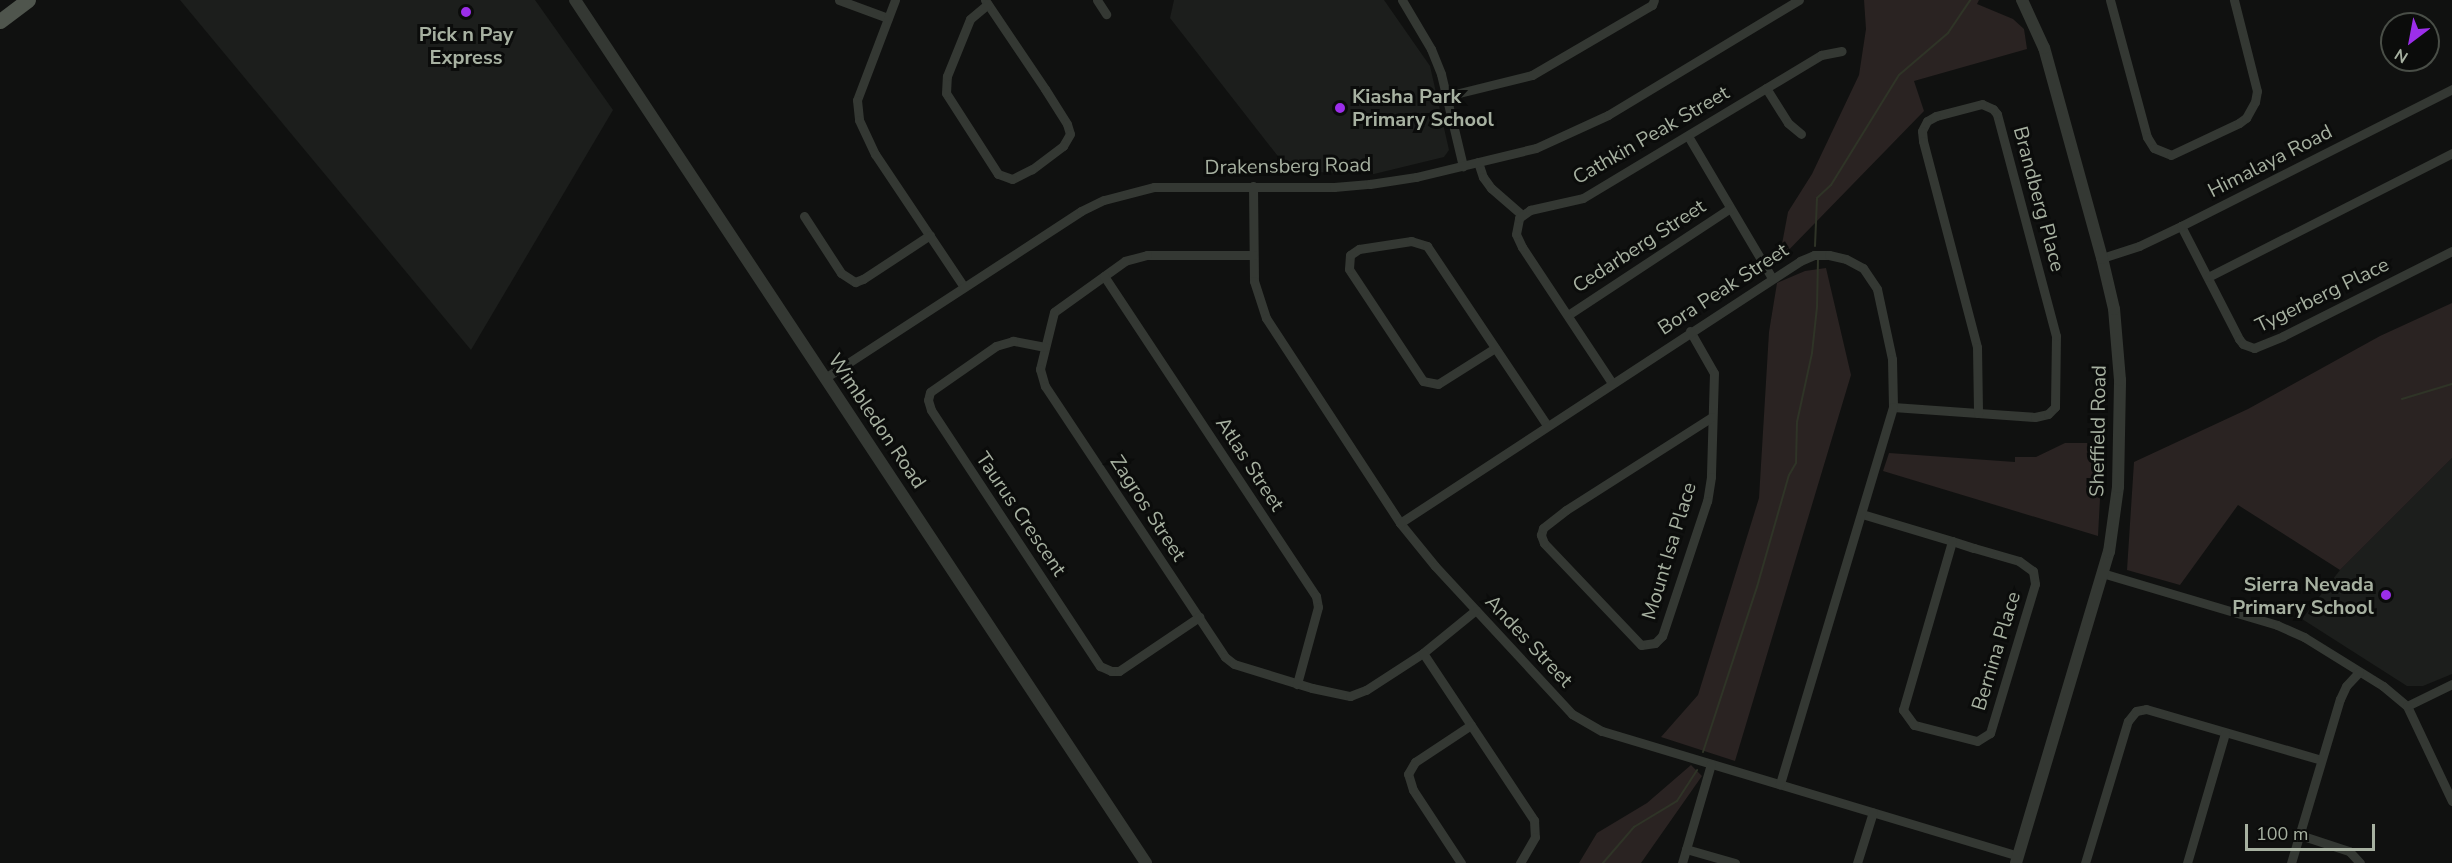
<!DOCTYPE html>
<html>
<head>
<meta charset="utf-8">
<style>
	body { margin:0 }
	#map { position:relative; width:2452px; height:863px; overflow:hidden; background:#101110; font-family:"Nunito Sans",sans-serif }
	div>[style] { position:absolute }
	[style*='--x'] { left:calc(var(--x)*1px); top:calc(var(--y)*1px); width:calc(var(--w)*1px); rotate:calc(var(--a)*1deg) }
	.built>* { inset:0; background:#1c1e1c }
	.green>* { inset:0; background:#2a2322 }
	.stream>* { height:2px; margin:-1px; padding:0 1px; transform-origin:1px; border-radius:1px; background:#2f3427 }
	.minor>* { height:9px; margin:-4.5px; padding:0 4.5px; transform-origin:4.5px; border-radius:4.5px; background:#343833 }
	.tertiary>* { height:12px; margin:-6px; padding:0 6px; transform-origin:6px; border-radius:6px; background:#343833 }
	.primary>* { height:15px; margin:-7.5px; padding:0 7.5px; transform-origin:7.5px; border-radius:7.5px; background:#4f554d }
	.dots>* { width:16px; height:16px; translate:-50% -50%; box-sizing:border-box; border:3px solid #0b0c0b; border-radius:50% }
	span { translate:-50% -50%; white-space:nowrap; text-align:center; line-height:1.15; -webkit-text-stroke:6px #0b0c0b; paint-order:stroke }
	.poi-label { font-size:20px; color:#a7b1a1; font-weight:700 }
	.left { translate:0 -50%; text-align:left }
	.right { translate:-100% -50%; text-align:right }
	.street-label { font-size:20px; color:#a7b1a1 }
	.north { position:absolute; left:2380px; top:12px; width:60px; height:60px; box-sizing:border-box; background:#0b0c0b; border:2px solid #494e47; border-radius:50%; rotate:212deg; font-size:16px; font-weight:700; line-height:24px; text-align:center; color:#a7b1a1 }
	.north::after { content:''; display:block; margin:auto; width:21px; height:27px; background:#9c2eea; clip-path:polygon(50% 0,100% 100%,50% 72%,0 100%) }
	.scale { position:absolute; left:2245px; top:824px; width:130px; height:27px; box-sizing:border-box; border:3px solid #a7b1a1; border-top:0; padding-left:8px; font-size:18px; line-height:21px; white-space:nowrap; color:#a7b1a1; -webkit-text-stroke:4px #0b0c0b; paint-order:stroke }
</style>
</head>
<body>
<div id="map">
	<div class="built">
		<i style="clip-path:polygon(180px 0,535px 0,613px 110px,471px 350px)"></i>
		<i style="clip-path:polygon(1174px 0,1384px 0,1430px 66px,1449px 150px,1444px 157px,1374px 174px,1314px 172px,1305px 165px,1291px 173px,1170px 18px)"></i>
		<i style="clip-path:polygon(2452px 458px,2452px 674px,2423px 686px,2407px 686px,2302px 619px,2340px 570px)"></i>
	</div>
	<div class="green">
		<i style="clip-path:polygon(1864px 0,1979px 0,1977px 4px,2013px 19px,2024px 29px,2027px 49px,1914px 81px,1924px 111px,1779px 260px,1788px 212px,1812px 174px,1859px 75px,1866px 29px)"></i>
		<i style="clip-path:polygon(1826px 268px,1851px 375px,1735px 761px,1661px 737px,1698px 695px,1759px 498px,1769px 332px,1777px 283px,1805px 271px)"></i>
		<i style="clip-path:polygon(2452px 303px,2452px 458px,2340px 570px,2238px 505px,2180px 585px,2127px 570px,2134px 462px,2248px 409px,2380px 336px)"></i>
		<i style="clip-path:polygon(2065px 443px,2103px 443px,2098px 536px,1883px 471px,1889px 453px,2015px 462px,2015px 457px,2036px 457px)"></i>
		<i style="clip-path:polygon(1691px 765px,1702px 776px,1641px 863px,1579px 863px,1597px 833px,1647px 803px)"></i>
	</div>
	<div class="stream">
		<i style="--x:1815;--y:246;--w:48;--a:-87.6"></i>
		<i style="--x:1817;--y:198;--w:19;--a:-43"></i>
		<i style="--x:1831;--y:185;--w:129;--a:-58.3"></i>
		<i style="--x:1899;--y:75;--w:65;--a:-40.6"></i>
		<i style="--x:1948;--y:33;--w:40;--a:-56"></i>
		<i style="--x:2402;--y:399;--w:52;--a:-16.7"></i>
		<i style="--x:1703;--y:752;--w:174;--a:-71.9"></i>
		<i style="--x:1757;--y:587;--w:116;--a:-74.1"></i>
		<i style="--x:1789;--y:475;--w:14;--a:-60"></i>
		<i style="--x:1796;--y:463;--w:41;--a:-88.6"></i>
		<i style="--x:1797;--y:422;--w:71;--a:-77.7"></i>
		<i style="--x:1812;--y:353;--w:46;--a:-83.8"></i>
		<i style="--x:1817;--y:307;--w:47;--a:-88.8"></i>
		<i style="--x:1603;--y:863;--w:48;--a:-49.3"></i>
		<i style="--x:1634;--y:827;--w:50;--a:-31.2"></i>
		<i style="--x:1677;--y:801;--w:37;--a:-57"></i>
	</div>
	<div class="minor">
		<i style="--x:839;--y:0;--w:52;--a:20.2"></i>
		<i style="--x:895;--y:0;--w:107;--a:110.8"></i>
		<i style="--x:857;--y:100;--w:20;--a:84"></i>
		<i style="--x:859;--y:120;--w:38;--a:65"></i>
		<i style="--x:875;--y:154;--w:160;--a:56.2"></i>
		<i style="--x:985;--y:0;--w:107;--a:56"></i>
		<i style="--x:1045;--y:89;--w:41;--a:57.8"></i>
		<i style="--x:1067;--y:124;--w:10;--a:73"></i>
		<i style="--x:1070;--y:134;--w:14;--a:120"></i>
		<i style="--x:1063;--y:146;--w:39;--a:143"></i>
		<i style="--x:1032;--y:169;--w:22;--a:153"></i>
		<i style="--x:1012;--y:179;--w:15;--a:-160"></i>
		<i style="--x:998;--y:174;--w:96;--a:-122.7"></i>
		<i style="--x:946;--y:93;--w:17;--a:-87"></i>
		<i style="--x:947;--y:76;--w:61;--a:-68"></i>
		<i style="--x:970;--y:19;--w:23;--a:-40"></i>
		<i style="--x:1097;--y:0;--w:17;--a:57"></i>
		<i style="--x:1402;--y:0;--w:57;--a:59.4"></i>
		<i style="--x:1431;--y:49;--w:27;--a:68"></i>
		<i style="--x:1441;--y:74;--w:95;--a:76.6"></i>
		<i style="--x:2110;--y:0;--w:142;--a:74.9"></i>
		<i style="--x:2147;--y:137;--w:13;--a:58"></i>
		<i style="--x:2154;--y:148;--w:18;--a:22"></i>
		<i style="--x:2171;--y:155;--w:75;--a:-25.2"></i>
		<i style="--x:2239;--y:123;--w:9;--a:-36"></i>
		<i style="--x:2246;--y:118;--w:18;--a:-61"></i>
		<i style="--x:2255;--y:102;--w:11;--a:-80"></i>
		<i style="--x:2257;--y:91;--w:94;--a:-104.2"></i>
		<i style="--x:1766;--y:88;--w:41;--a:57.8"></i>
		<i style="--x:1788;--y:123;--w:17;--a:40"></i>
		<i style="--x:1447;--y:96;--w:88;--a:-13.9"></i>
		<i style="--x:1532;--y:75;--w:139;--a:-30.3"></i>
		<i style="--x:1652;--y:5;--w:5;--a:-68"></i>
		<i style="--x:1688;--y:136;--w:165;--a:59.4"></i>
		<i style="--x:1478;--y:162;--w:16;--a:72"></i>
		<i style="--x:1483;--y:177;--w:14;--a:54"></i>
		<i style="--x:1491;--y:188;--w:41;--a:41.1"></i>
		<i style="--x:1253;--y:186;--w:95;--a:89.4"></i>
		<i style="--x:1254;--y:281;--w:39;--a:72"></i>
		<i style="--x:1266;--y:318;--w:245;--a:56.8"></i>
		<i style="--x:1400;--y:523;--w:55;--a:50.9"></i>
		<i style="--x:1435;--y:566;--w:202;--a:47.2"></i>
		<i style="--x:1572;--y:714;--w:34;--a:30"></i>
		<i style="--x:1602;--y:731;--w:434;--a:16.7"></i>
		<i style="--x:804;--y:216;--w:68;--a:57"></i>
		<i style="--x:841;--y:273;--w:17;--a:33"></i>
		<i style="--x:855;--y:282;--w:9;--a:-21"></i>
		<i style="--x:863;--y:279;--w:80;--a:-33.3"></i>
		<i style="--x:2181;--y:226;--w:127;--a:62.8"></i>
		<i style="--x:2239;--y:339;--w:6;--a:51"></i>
		<i style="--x:2243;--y:344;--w:12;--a:20"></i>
		<i style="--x:2254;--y:348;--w:31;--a:-22"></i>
		<i style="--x:2283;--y:336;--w:189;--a:-26.7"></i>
		<i style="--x:1253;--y:255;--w:106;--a:180"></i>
		<i style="--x:1147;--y:255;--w:23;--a:165"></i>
		<i style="--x:1125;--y:261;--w:87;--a:144.3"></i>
		<i style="--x:1054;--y:312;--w:59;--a:103.8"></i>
		<i style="--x:1040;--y:369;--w:18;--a:74"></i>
		<i style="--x:1045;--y:386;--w:325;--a:56.4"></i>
		<i style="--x:1225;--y:657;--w:11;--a:38"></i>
		<i style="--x:1234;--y:664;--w:82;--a:17.1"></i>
		<i style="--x:1312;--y:688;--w:39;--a:12"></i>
		<i style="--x:1350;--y:696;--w:17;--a:-21"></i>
		<i style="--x:1366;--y:690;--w:68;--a:-33"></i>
		<i style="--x:1423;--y:653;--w:68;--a:-39.1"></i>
		<i style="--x:2102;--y:258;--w:39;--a:-18"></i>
		<i style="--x:2139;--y:246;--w:47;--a:-25.5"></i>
		<i style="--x:2181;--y:226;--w:304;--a:-26.8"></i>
		<i style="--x:1104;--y:276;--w:384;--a:56.5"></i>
		<i style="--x:1316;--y:596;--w:11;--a:80"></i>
		<i style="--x:1318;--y:607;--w:80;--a:105.3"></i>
		<i style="--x:2208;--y:277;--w:274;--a:-26.9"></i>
		<i style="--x:1568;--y:315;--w:194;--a:-33.4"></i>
		<i style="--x:1690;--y:331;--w:48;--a:60.3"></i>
		<i style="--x:1714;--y:373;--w:104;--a:91.7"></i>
		<i style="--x:1711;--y:477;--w:24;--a:99"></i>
		<i style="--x:1707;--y:501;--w:142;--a:108.4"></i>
		<i style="--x:1662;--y:636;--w:10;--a:135"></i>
		<i style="--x:1655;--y:643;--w:14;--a:172"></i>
		<i style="--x:1641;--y:645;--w:141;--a:-133.6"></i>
		<i style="--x:1544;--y:543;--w:9;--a:-111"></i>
		<i style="--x:1541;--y:535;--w:7;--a:-74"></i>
		<i style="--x:1543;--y:528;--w:29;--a:-38"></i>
		<i style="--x:1566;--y:510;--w:173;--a:-32.5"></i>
		<i style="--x:1045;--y:347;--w:33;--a:-169"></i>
		<i style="--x:1013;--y:341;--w:18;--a:164"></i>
		<i style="--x:996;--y:346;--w:80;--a:145.1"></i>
		<i style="--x:930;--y:392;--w:8;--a:104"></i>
		<i style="--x:928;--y:400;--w:10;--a:73"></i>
		<i style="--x:931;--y:410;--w:307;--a:56.6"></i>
		<i style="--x:1100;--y:666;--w:12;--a:24"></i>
		<i style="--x:1111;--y:671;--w:8;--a:0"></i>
		<i style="--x:1119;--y:671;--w:97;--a:-34"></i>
		<i style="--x:1495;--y:348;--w:67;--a:147.7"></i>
		<i style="--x:1438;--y:384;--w:15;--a:-169"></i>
		<i style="--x:1423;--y:381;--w:134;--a:-123.5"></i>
		<i style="--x:1349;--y:269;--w:14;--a:-86"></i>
		<i style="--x:1350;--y:255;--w:11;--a:-34"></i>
		<i style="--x:1359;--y:249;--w:53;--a:-8.7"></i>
		<i style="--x:1411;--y:241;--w:17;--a:17"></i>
		<i style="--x:1427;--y:246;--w:216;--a:56.2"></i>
		<i style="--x:825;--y:378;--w:306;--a:-33.1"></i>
		<i style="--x:1081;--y:211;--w:25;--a:-26"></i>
		<i style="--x:1104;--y:200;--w:52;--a:-14.6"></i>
		<i style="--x:1154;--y:187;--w:180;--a:0"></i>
		<i style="--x:1334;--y:187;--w:36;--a:-5"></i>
		<i style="--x:1370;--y:184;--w:47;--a:-8.7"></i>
		<i style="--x:1416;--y:177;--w:123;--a:-13.6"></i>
		<i style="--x:1536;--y:148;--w:79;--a:-24.6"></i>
		<i style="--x:1608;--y:115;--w:223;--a:-31.1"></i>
		<i style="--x:1612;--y:383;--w:163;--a:-123.5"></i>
		<i style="--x:1522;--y:247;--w:14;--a:-115"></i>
		<i style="--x:1516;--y:234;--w:16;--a:-79"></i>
		<i style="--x:1519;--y:218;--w:14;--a:-36"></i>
		<i style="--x:1530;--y:210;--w:54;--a:-12.8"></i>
		<i style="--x:1583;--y:198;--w:278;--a:-31"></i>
		<i style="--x:1821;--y:55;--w:21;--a:-11"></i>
		<i style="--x:1893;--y:407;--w:85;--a:4"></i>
		<i style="--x:1978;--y:413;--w:57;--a:4"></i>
		<i style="--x:2035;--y:417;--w:13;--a:-13"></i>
		<i style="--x:2048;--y:414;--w:10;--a:-45"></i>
		<i style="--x:2055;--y:407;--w:71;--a:-89.2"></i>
		<i style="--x:2056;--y:336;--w:230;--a:-104.9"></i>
		<i style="--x:1997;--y:114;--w:6;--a:-129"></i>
		<i style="--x:1993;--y:109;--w:12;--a:-156"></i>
		<i style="--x:1982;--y:104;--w:48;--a:165.4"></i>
		<i style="--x:1936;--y:116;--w:10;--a:151"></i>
		<i style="--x:1927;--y:121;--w:11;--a:117"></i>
		<i style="--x:1922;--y:131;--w:10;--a:84"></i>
		<i style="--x:1923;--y:141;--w:213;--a:75.3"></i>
		<i style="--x:1977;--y:347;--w:66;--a:89.1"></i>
		<i style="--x:1862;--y:514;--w:94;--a:16.7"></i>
		<i style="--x:1952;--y:541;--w:23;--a:18"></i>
		<i style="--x:1974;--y:548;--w:47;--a:16.1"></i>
		<i style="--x:2019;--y:561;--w:17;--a:36"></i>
		<i style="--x:2033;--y:571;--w:13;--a:81"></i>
		<i style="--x:2035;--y:584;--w:156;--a:106.8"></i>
		<i style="--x:1990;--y:733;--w:15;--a:148"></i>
		<i style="--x:1977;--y:741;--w:65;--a:-165.7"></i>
		<i style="--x:1914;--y:725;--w:19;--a:-126"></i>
		<i style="--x:1903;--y:710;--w:176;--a:-73.8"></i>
		<i style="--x:1400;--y:523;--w:478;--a:-33.2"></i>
		<i style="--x:1800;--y:261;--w:15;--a:-23"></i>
		<i style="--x:1814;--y:255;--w:15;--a:0"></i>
		<i style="--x:1829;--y:255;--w:17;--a:13"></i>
		<i style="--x:1846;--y:259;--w:19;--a:28"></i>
		<i style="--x:1863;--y:268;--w:25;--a:56"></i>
		<i style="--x:1877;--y:289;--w:72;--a:77.9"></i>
		<i style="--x:1892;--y:359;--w:48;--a:88.8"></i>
		<i style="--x:1893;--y:407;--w:394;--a:106.7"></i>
		<i style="--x:2102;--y:573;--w:183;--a:16.5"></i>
		<i style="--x:2277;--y:625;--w:30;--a:24"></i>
		<i style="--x:2304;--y:637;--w:93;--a:31.8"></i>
		<i style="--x:2383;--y:686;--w:31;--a:40"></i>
		<i style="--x:2407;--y:706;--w:105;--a:64.7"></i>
		<i style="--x:1423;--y:653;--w:201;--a:56.4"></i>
		<i style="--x:1534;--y:820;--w:17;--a:87"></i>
		<i style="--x:1535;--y:837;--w:30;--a:120"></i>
		<i style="--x:2407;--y:706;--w:50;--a:-26.1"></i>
		<i style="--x:2300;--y:835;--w:52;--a:18.1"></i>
		<i style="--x:2349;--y:851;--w:16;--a:47"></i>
		<i style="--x:1686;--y:849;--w:51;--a:15.9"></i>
		<i style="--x:1461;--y:863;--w:87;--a:-123.3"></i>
		<i style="--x:1413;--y:790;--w:17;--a:-107"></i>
		<i style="--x:1408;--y:774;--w:14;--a:-60"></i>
		<i style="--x:1415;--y:762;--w:67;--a:-33.5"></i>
		<i style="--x:1682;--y:863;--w:103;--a:-73.7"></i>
		<i style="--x:1857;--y:863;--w:53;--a:-72.6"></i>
		<i style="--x:2085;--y:863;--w:148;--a:-73.2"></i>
		<i style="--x:2128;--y:721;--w:13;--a:-51"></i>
		<i style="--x:2136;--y:711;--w:10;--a:-11"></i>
		<i style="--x:2146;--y:709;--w:182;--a:16.2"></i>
		<i style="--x:2187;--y:863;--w:135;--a:-73.7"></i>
		<i style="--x:2291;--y:863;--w:171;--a:-73.4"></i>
		<i style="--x:2340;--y:699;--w:14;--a:-65"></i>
		<i style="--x:2346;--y:686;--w:19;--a:-47"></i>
	</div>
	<div class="tertiary">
		<i style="--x:575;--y:0;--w:1035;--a:56.51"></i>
		<i style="--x:2016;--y:863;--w:325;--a:-73.4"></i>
		<i style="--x:2109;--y:552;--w:66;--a:-82.1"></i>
		<i style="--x:2118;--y:487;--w:107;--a:-88.9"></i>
		<i style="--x:2120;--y:380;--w:71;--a:-94.8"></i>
		<i style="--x:2114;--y:309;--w:52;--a:-103.2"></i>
		<i style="--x:2102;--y:258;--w:218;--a:-105.4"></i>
		<i style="--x:2044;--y:48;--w:53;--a:-114.6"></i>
	</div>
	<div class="primary">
		<i style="--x:0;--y:21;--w:35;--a:-37"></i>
	</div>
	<div class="dots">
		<i style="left:466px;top:12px;background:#9c2eea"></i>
		<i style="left:1340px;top:108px;background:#9c2eea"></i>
		<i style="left:2386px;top:595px;background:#9c2eea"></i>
	</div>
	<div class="poi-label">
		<span style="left:466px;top:46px">Pick n Pay<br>Express</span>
		<span class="left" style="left:1352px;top:108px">Kiasha Park<br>Primary School</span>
		<span class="right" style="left:2374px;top:596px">Sierra Nevada<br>Primary School</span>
	</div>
	<div class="street-label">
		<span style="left:1651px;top:135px;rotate:-30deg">Cathkin Peak Street</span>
		<span style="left:2270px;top:161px;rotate:-27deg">Himalaya Road</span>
		<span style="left:1288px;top:166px;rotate:-1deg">Drakensberg Road</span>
		<span style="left:2039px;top:199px;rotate:75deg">Brandberg Place</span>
		<span style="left:1639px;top:246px;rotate:-33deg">Cedarberg Street</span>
		<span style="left:1723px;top:289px;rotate:-33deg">Bora Peak Street</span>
		<span style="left:2322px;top:295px;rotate:-26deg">Tygerberg Place</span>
		<span style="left:877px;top:421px;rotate:56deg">Wimbledon Road</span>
		<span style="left:2098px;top:431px;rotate:-89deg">Sheffield Road</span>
		<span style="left:1250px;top:464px;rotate:57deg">Atlas Street</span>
		<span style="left:1148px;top:508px;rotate:57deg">Zagros Street</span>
		<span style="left:1021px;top:514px;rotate:56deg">Taurus Crescent</span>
		<span style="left:1669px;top:551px;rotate:-73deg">Mount Isa Place</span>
		<span style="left:1529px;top:641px;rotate:47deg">Andes Street</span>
		<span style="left:1996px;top:651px;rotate:-73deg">Bernina Place</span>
	</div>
	<div class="north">N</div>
	<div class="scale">100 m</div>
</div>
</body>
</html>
